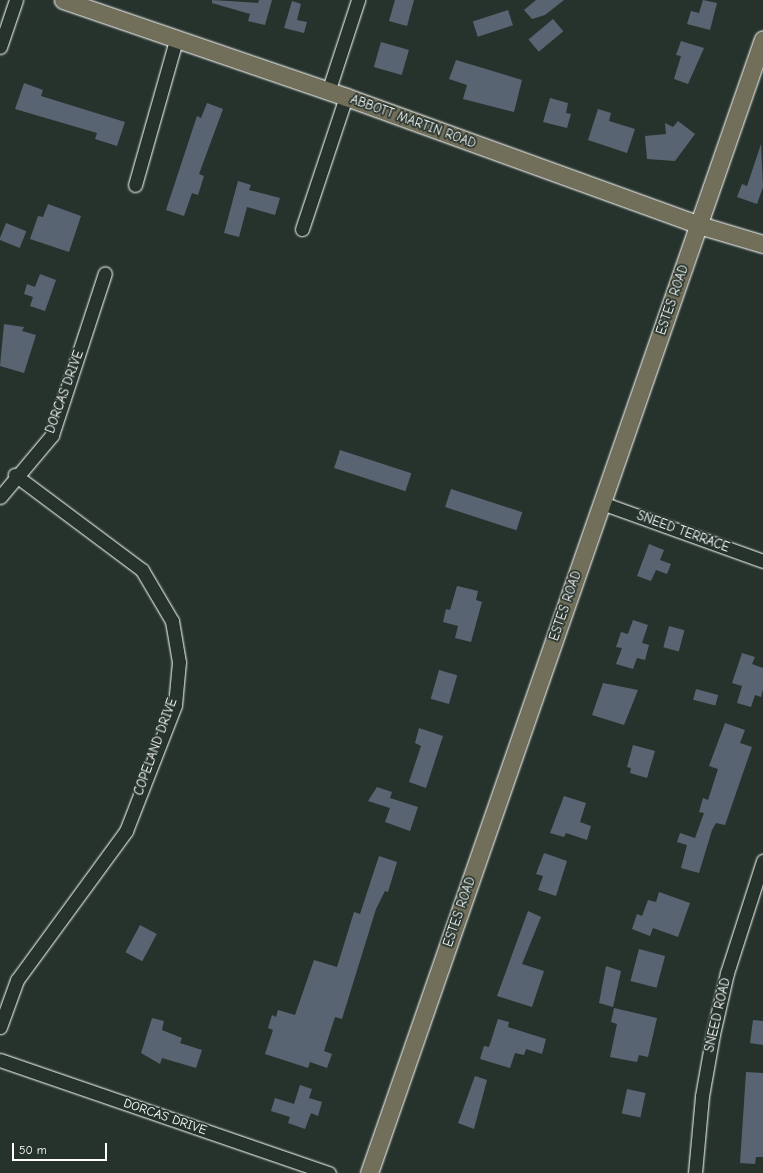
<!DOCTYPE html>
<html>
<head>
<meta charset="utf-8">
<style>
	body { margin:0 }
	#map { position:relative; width:763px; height:1173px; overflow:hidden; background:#26332d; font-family:"Comic Neue",sans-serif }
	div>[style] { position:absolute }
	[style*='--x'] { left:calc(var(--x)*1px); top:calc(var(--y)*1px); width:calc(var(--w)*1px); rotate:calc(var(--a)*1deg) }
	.building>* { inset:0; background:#596472; transform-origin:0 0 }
	.roads { filter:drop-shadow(0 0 1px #fff) drop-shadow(0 0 1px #fff) }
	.minor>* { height:13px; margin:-6.5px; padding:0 6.5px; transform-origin:6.5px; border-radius:6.5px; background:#26332d }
	.major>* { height:17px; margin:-8.5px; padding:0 8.5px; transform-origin:8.5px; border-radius:8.5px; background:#716e59 }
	span { translate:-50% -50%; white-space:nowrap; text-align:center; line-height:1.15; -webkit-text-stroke:3.5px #26332d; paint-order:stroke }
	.street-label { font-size:13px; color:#fff }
	.scale { position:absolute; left:12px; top:1143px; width:95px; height:18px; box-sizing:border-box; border:2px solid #fff; border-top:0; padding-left:5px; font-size:12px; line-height:14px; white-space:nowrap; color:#fff; -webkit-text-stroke:3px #26332d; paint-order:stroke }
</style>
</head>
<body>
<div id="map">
	<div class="building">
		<i style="clip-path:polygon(212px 0,258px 3px,259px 0,272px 0,265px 25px,248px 21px,250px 14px,212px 3px)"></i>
		<i style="clip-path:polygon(395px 0,414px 0,407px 26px,389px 21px)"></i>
		<i style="clip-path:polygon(536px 0,564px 0,545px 15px,532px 19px,524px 10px)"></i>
		<i style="clip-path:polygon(703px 0,717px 3px,710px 30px,687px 24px,691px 11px,699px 13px)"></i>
		<i style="clip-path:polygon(292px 1px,301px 4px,297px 20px,307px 22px,304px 33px,284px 28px)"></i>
		<i style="left:508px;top:10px;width:16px;height:37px;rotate:72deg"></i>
		<i style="left:553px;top:19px;width:16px;height:32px;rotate:50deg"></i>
		<i style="clip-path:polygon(681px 41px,704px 48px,688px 84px,674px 79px,681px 56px,676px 55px)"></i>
		<i style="left:381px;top:42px;width:29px;height:26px;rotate:16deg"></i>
		<i style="clip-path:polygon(456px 60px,522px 80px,514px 112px,463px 99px,467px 85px,449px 79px)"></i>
		<i style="clip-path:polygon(24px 83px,43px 90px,41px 96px,125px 122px,117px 146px,95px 139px,97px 133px,15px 109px)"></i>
		<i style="clip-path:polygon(550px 98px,568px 103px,566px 113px,571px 114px,567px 128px,543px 122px)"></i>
		<i style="clip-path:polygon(207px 103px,223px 109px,199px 174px,204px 176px,198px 195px,192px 193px,184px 216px,166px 210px,197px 116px,201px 118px)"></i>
		<i style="clip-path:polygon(598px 109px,611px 113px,609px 121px,635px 129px,627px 153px,588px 140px)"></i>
		<i style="clip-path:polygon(678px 121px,695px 134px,675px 161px,647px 159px,645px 136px,666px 134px,665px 123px,673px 127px)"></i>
		<i style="clip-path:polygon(761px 144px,763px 187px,757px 204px,737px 197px,742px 184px,747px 186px)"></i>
		<i style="clip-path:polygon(238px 181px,251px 185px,249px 190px,280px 198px,275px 215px,247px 207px,239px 237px,224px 233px)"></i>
		<i style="clip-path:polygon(48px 204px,81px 216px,69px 252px,30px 239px,38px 216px,43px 217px)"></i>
		<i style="left:6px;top:223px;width:22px;height:18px;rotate:22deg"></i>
		<i style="clip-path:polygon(40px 274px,56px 280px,45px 311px,30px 306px,33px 297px,24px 294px,27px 284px,35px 287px)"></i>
		<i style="clip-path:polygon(4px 324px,24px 327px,22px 331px,36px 335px,24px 373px,0 366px)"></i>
		<i style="left:340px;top:450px;width:75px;height:19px;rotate:18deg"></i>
		<i style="left:451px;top:489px;width:75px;height:19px;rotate:18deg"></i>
		<i style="clip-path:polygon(649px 544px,664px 550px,660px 560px,671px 564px,667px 574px,656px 570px,651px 581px,637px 576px)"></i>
		<i style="clip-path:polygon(457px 586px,478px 591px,476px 600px,482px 602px,471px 642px,455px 638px,458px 626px,443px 622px,446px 609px,450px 610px)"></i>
		<i style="clip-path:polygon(633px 620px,648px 625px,642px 643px,649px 645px,645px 660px,637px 658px,633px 669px,616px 664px,622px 648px,616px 647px,621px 632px,628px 634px)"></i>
		<i style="left:669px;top:626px;width:16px;height:22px;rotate:15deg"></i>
		<i style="clip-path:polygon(742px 653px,755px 657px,752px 664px,763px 668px,763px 689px,761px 697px,755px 695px,751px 707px,737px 703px,742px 686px,732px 683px)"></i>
		<i style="left:439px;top:670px;width:19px;height:30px;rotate:16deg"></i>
		<i style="clip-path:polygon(603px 683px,638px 690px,624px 725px,592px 715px)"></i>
		<i style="left:696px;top:689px;width:23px;height:11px;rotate:15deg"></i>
		<i style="clip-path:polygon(725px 723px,745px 730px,740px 743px,752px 747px,725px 825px,716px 823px,712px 830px,699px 873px,681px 868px,687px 845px,677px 842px,680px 833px,695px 838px,704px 813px,699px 812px,703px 798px,708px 800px,718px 769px,709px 766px)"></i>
		<i style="clip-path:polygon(419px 728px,443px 736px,426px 788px,409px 782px,421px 746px,415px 743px)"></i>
		<i style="clip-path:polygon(633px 745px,655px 751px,647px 778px,630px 773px,631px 768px,627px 767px)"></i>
		<i style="clip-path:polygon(377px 787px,392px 792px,390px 798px,418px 807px,410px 831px,385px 822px,390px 808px,368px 801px)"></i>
		<i style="clip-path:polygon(564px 796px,586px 803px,580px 822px,591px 826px,587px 840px,566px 833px,564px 837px,550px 833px)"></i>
		<i style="clip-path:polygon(544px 853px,567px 861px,556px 896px,538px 890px,543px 876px,536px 874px)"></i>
		<i style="clip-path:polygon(379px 856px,397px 862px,388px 892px,385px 891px,376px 909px,342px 1019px,335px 1017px,324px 1051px,332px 1054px,327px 1068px,310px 1062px,308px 1068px,265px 1054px,273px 1030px,268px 1028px,272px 1015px,276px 1017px,278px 1010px,295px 1015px,314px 960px,337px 967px,354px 912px,360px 914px)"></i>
		<i style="clip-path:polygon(659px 892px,690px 903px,678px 937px,653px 928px,650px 936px,632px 929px,637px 914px,642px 916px,648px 900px,656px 902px)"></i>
		<i style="clip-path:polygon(528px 911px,541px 917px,522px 964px,544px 971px,532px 1007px,497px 996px)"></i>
		<i style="left:140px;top:925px;width:19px;height:31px;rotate:28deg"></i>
		<i style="left:639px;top:949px;width:27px;height:33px;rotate:15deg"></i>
		<i style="clip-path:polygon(606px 966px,621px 971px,613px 1007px,599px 1003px)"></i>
		<i style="clip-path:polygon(614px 1008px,657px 1018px,648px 1057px,639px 1055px,637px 1062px,610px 1057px,617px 1024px,611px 1022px)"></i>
		<i style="clip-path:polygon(152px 1018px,164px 1021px,162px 1030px,182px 1038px,180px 1043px,202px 1050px,196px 1068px,162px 1058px,160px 1064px,141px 1053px)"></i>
		<i style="clip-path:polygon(498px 1019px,509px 1022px,508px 1027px,546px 1039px,542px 1054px,526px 1049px,524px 1055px,515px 1053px,510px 1068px,480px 1059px,484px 1046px,489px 1047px)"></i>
		<i style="clip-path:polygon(753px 1020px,763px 1021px,763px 1045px,750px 1043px)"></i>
		<i style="clip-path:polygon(746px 1072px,763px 1073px,763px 1157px,756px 1157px,755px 1164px,740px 1163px)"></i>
		<i style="clip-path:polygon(475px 1076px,487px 1080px,474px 1129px,458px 1123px)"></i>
		<i style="clip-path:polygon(300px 1085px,312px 1089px,309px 1098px,322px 1102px,318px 1116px,311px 1113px,305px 1129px,288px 1123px,290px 1117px,271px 1111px,275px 1098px,294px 1104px)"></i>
		<i style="left:627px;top:1089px;width:19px;height:25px;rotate:12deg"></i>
	</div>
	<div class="roads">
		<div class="minor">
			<i style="--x:0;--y:47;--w:50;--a:-71.2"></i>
			<i style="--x:328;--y:92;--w:97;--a:-71.9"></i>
			<i style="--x:135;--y:185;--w:151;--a:-74.2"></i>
			<i style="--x:302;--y:229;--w:139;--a:-71.6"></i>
			<i style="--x:0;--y:497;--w:81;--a:-50"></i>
			<i style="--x:52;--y:435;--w:170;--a:-71.9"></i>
			<i style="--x:602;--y:503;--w:171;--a:19.8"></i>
			<i style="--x:0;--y:1027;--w:50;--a:-70.1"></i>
			<i style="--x:17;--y:980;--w:185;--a:-53.8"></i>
			<i style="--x:126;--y:831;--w:135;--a:-68.7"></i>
			<i style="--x:175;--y:705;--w:43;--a:-84.7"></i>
			<i style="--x:179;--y:662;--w:42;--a:-99.7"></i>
			<i style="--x:172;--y:621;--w:59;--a:-120.5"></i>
			<i style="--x:142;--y:570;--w:159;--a:-143.2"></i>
			<i style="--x:0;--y:1060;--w:348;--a:19"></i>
			<i style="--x:695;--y:1173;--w:77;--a:-84.8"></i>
			<i style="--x:702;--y:1096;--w:63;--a:-79.9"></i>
			<i style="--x:713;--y:1034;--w:63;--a:-77.1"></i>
			<i style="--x:727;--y:973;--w:118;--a:-72.2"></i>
		</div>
		<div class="major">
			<i style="--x:63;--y:0;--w:299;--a:18.9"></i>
			<i style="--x:346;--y:97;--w:375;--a:19.9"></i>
			<i style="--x:699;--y:225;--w:67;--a:16.5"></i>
			<i style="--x:369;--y:1173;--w:1200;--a:-70.84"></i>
		</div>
	</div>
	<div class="street-label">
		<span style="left:413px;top:122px;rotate:20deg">ABBOTT MARTIN ROAD</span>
		<span style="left:673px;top:300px;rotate:-71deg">ESTES ROAD</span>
		<span style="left:65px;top:392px;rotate:-70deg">DORCAS DRIVE</span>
		<span style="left:683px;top:532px;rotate:20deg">SNEED TERRACE</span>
		<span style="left:566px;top:606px;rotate:-71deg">ESTES ROAD</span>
		<span style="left:156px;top:747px;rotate:-70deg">COPELAND DRIVE</span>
		<span style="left:460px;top:912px;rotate:-71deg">ESTES ROAD</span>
		<span style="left:718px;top:1015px;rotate:-77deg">SNEED ROAD</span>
		<span style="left:165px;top:1117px;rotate:19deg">DORCAS DRIVE</span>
	</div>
	<div class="scale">50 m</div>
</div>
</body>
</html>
